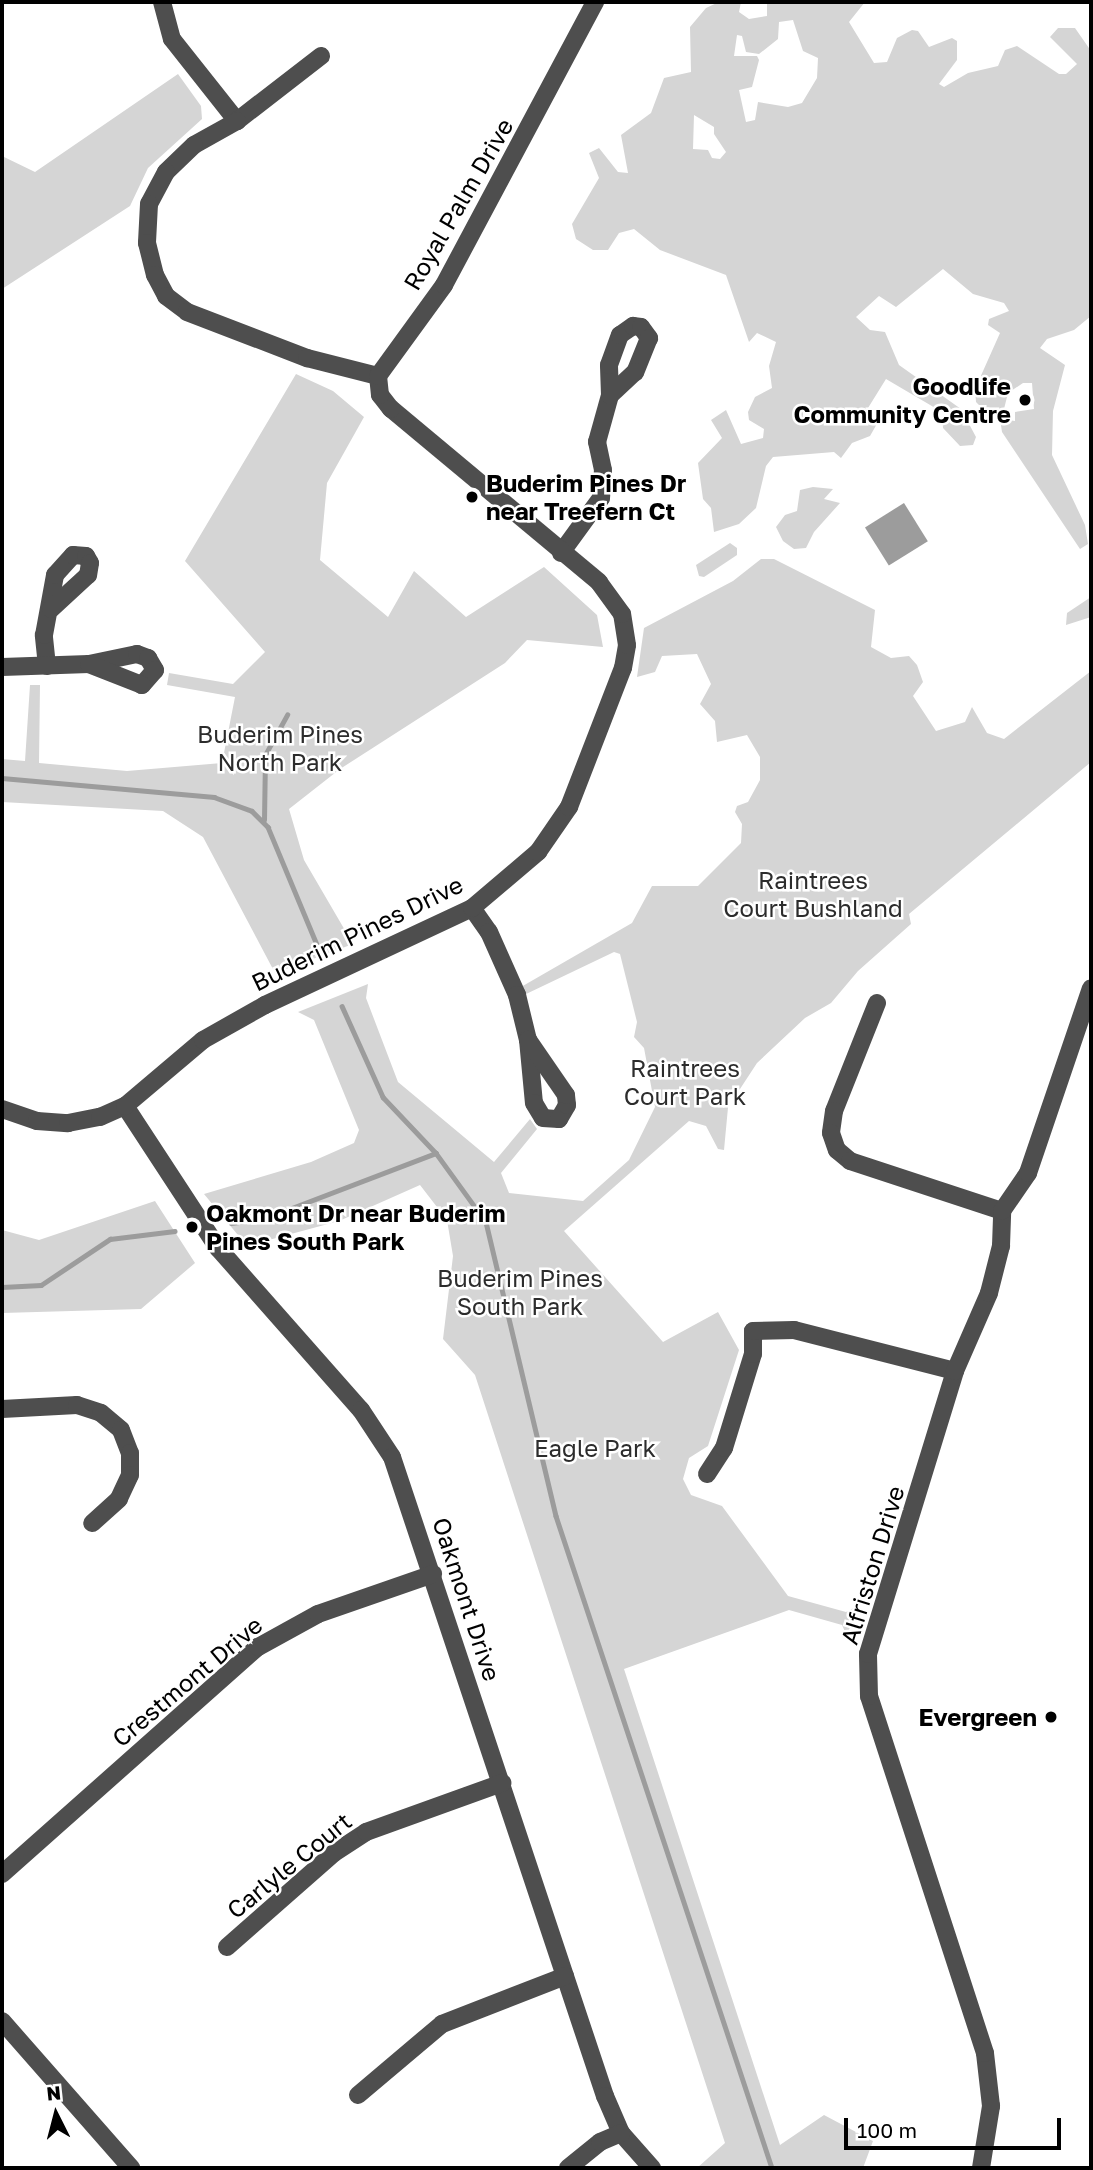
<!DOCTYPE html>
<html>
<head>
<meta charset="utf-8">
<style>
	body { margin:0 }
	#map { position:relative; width:1093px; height:2170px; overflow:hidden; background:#fff; font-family:"Golos Text",sans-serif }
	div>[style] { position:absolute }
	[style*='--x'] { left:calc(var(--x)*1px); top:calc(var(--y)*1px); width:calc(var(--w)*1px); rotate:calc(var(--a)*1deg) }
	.green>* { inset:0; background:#d5d5d5 }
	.water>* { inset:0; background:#9c9c9c; transform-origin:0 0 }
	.stream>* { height:4.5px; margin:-2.25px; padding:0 2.25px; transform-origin:2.25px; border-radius:2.25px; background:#9c9c9c }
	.minor>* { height:18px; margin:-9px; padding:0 9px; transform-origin:9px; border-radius:9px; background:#4e4e4e }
	.dots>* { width:19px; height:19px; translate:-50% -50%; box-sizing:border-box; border:4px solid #fff; border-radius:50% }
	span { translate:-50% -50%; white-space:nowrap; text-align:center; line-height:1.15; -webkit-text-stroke:5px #fff; paint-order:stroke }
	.street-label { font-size:24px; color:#000 }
	.poi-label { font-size:24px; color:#000; font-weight:700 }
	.right { translate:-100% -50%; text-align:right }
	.left { translate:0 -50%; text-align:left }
	.park-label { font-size:24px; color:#2c2c2c }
	.frame { position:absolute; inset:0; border:4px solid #000; pointer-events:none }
	.north { position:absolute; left:21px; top:2079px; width:70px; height:70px; -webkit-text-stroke:5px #fff; paint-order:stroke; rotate:354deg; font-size:19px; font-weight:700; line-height:28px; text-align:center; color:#000 }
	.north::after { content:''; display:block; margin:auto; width:24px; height:32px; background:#000; clip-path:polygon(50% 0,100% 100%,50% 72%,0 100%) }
	.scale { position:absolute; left:844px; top:2118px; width:217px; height:32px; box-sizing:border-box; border:4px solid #000; border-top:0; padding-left:9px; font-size:21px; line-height:24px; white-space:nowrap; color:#000; -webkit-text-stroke:5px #fff; paint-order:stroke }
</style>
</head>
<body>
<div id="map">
	<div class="green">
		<i style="clip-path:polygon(evenodd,719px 2px,741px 2px,739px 12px,749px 19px,767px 16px,767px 2px,865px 2px,849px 22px,874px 63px,887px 62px,897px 38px,912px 30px,918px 31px,929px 47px,952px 38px,957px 41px,957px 60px,939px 84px,944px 87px,968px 73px,998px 66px,1005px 50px,1017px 46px,1059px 74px,1066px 74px,1077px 64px,1050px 37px,1058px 28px,1075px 28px,1091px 51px,1091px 316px,1074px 330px,1047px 339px,1040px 348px,1065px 365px,1053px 411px,1052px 455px,1085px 525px,1088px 544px,1080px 549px,1002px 432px,1000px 419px,1015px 421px,1015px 412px,1034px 409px,1032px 383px,1023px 383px,1008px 393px,1004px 409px,985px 411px,976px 402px,975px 389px,1000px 333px,988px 325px,989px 319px,1009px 311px,1004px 303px,973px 294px,943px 269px,896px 307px,879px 296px,856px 317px,870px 330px,885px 332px,899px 365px,961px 409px,976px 437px,973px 445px,960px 446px,943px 428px,942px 412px,886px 379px,868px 408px,878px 422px,870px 436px,852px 443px,841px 458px,834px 452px,773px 457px,766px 466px,756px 508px,739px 524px,714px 532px,711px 508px,703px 499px,698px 463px,722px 438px,711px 420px,726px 410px,741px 444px,763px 438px,764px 429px,749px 420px,748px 412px,755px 397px,772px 388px,769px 366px,776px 342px,757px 333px,749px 342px,726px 275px,660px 250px,634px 229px,619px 233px,608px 250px,593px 250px,576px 239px,572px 224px,599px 178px,589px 153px,599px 148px,618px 172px,628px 173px,621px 135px,651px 113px,664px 78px,691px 72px,690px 27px,706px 8px,719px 2px,793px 20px,803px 51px,818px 58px,817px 78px,802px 103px,788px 107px,758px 102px,755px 120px,746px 122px,739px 90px,752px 87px,759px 60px,757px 56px,734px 56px,737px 35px,742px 36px,746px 52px,759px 54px,778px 39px,779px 22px,793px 20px,719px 2px,694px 115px,714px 127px,714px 134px,726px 152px,720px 159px,712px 158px,708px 150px,693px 149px,694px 115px)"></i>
		<i style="clip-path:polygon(178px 74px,201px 106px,202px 119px,148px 168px,130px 206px,2px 289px,2px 156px,35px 172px)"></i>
		<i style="clip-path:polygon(296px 374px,333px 391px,364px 417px,327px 483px,320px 560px,388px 617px,414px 571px,466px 617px,544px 567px,597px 615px,603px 647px,527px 640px,505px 663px,340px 769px,289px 809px,304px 860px,353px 944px,275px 973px,203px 837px,163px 811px,2px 802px,2px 759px,25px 761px,30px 685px,40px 685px,39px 763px,127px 771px,222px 763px,235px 697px,167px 685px,169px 673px,233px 684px,265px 652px,185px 561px)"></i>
		<i style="clip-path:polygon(813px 487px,833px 489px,824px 499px,840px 503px,814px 532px,806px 548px,794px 549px,783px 541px,776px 527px,785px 515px,797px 511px,800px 490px)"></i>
		<i style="clip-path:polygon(730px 543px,737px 548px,737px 555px,704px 577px,699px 576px,696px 565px)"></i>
		<i style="clip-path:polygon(761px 559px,774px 559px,875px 610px,871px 647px,891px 658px,909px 656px,917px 665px,923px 682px,913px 696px,936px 731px,965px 722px,972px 707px,987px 733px,1004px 739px,1091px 671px,1091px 762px,909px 914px,911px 924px,858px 971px,831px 1003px,805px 1018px,757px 1063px,740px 1089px,729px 1097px,724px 1150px,718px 1149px,706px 1126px,689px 1121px,564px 1231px,663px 1342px,718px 1312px,739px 1350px,708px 1446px,689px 1458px,683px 1479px,691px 1495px,722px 1506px,788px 1596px,846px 1612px,857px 1606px,847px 1636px,842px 1625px,789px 1610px,624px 1669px,780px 2145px,824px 2115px,873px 2141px,863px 2168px,697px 2168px,725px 2143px,475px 1375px,443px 1339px,453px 1256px,447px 1220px,420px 1185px,339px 1221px,247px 1246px,204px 1194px,311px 1162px,354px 1143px,359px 1130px,314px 1020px,298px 1012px,368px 984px,366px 998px,398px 1082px,494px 1162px,530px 1119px,537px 1129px,501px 1173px,509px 1193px,583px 1201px,629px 1160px,655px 1107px,644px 1048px,634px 1037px,637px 1022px,620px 954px,614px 952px,524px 995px,521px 987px,632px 923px,652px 886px,698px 886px,741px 843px,742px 824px,735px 812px,737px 806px,748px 802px,760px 780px,760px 757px,747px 735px,717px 742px,715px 721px,700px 704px,711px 684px,697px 654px,662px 656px,655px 672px,637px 677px,644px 628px,733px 581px)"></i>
		<i style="clip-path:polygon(1091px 597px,1091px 617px,1066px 625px,1067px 613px)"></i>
		<i style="clip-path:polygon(155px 1201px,195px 1263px,141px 1309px,2px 1313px,2px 1230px,39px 1240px)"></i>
	</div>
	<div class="water">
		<i style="left:904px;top:503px;width:45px;height:46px;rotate:58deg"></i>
	</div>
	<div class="stream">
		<i style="--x:2;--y:778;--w:213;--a:5.1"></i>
		<i style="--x:214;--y:797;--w:40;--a:20.2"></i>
		<i style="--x:252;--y:811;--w:23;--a:45"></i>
		<i style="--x:268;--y:827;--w:143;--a:67.4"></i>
		<i style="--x:264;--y:820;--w:65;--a:-89.1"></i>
		<i style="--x:265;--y:755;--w:46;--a:-61.2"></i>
		<i style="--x:342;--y:1006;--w:100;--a:65.7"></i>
		<i style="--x:383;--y:1097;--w:77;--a:46.6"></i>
		<i style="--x:436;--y:1153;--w:85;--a:54.1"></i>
		<i style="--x:486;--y:1222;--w:302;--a:76.6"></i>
		<i style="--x:556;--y:1516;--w:687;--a:71.67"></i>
		<i style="--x:231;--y:1223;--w:32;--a:-7"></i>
		<i style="--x:263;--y:1219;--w:185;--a:-20.9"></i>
		<i style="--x:2;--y:1287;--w:39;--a:-3"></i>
		<i style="--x:41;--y:1285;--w:83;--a:-33.7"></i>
		<i style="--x:110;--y:1239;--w:65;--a:-7"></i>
	</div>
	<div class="minor">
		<i style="--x:162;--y:2;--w:38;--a:75"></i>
		<i style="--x:172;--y:39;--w:105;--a:51.6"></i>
		<i style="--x:321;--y:56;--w:106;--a:142.3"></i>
		<i style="--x:237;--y:121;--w:49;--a:150.8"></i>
		<i style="--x:194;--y:145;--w:39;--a:136"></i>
		<i style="--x:166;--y:172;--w:36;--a:118"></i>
		<i style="--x:149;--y:204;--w:39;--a:93"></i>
		<i style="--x:147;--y:243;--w:33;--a:76"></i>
		<i style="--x:155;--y:275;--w:24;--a:62"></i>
		<i style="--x:166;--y:296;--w:26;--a:37"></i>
		<i style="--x:187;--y:312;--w:129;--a:21"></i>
		<i style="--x:307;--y:358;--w:73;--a:14.2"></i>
		<i style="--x:561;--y:553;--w:68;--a:-54"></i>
		<i style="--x:601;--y:498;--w:28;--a:-86"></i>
		<i style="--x:603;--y:470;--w:29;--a:-102"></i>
		<i style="--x:597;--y:442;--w:49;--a:-74.5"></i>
		<i style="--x:610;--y:395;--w:30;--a:-92"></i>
		<i style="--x:609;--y:365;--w:32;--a:-70"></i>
		<i style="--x:620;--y:335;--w:16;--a:-35"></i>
		<i style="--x:633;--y:326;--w:8;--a:7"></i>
		<i style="--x:641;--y:327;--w:14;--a:54"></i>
		<i style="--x:649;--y:338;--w:37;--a:112"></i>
		<i style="--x:635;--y:372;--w:34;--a:137"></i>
		<i style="--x:47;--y:666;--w:31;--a:-96"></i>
		<i style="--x:44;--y:635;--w:61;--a:-79.6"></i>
		<i style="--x:55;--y:575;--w:27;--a:-48"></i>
		<i style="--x:73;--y:555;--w:13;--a:4"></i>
		<i style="--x:86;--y:556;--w:8;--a:60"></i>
		<i style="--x:90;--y:563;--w:12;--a:99"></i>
		<i style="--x:88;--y:575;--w:50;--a:137.4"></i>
		<i style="--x:2;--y:667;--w:87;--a:-2"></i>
		<i style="--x:89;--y:664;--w:49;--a:-11.8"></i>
		<i style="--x:137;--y:654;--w:12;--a:20"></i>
		<i style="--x:148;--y:658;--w:14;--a:60"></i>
		<i style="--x:155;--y:670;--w:20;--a:131"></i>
		<i style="--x:142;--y:685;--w:57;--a:-158.4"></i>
		<i style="--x:472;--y:908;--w:29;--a:55"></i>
		<i style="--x:489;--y:932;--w:69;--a:66"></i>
		<i style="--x:517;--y:995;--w:46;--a:76.3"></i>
		<i style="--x:528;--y:1040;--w:63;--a:84.6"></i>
		<i style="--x:534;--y:1103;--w:17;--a:59"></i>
		<i style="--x:543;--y:1118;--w:16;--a:4"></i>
		<i style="--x:559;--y:1119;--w:16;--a:-60"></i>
		<i style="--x:567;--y:1105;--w:10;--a:-96"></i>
		<i style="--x:566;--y:1095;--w:67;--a:-124.6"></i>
		<i style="--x:877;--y:1003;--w:116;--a:111.7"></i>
		<i style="--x:834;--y:1111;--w:22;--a:98"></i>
		<i style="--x:831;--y:1133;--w:18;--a:71"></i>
		<i style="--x:837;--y:1150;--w:17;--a:40"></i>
		<i style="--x:850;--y:1161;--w:160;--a:18.2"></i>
		<i style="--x:125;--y:1106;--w:170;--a:56.8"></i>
		<i style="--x:218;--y:1248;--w:216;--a:48.6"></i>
		<i style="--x:361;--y:1410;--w:56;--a:56.6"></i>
		<i style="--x:392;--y:1457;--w:674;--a:71.57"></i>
		<i style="--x:605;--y:2096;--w:40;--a:66.6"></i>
		<i style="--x:621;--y:2133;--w:47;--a:48.5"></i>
		<i style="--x:2;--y:1109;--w:37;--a:19"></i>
		<i style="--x:37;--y:1121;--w:31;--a:4"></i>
		<i style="--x:68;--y:1123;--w:33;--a:-11"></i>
		<i style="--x:100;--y:1117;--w:27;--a:-24"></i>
		<i style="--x:125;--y:1106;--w:102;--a:-40.2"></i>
		<i style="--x:203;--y:1040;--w:71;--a:-29.4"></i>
		<i style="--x:265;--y:1005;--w:229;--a:-25.1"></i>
		<i style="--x:472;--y:908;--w:87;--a:-40.3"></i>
		<i style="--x:538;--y:852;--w:55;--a:-55.4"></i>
		<i style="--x:569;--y:807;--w:149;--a:-68.8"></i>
		<i style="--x:623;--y:668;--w:23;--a:-80"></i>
		<i style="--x:627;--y:645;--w:31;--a:-99"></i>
		<i style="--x:622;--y:614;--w:39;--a:-126"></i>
		<i style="--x:599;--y:582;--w:271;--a:-140.2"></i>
		<i style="--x:391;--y:409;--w:18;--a:-128"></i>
		<i style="--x:380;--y:395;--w:19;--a:-96"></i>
		<i style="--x:378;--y:376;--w:112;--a:-54"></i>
		<i style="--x:444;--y:285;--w:321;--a:-61.9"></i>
		<i style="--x:2;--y:1409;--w:75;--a:-3.1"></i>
		<i style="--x:77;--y:1405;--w:25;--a:18"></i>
		<i style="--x:101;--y:1413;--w:26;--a:40"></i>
		<i style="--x:121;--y:1430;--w:25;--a:69"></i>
		<i style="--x:130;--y:1453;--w:22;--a:90"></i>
		<i style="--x:130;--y:1475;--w:26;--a:115"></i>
		<i style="--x:119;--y:1499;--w:36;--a:138"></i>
		<i style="--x:707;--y:1474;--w:31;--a:-57"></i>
		<i style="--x:724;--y:1448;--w:98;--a:-72.9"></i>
		<i style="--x:753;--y:1354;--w:23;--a:-90"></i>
		<i style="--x:753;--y:1331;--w:41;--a:-1.4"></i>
		<i style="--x:794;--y:1330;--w:166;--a:14.3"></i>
		<i style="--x:2;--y:1874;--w:342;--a:-41.6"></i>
		<i style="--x:258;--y:1647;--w:68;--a:-28.8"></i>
		<i style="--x:318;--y:1614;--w:122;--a:-19.2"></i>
		<i style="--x:227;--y:1947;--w:142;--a:-41.3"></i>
		<i style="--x:334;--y:1853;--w:38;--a:-33"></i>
		<i style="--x:366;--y:1832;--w:145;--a:-19.8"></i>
		<i style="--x:2;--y:2021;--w:196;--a:48.7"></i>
		<i style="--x:358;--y:2095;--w:110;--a:-40.2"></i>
		<i style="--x:442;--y:2024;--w:132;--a:-21.3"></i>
		<i style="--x:568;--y:2168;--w:41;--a:-39.1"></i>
		<i style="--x:600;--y:2142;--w:23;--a:-23"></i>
		<i style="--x:981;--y:2168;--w:63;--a:-80.8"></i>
		<i style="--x:991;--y:2106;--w:53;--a:-96.5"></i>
		<i style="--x:985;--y:2053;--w:375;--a:-108"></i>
		<i style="--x:869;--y:1696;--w:42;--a:-91.4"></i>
		<i style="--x:868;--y:1654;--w:296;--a:-72.9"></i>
		<i style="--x:955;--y:1371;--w:85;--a:-66.4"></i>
		<i style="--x:989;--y:1293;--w:49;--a:-75.7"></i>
		<i style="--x:1001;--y:1246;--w:35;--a:-88"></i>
		<i style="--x:1002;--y:1211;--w:46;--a:-55.6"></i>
		<i style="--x:1028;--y:1173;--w:195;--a:-71.2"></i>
	</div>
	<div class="dots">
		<i style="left:1025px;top:400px;background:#000"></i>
		<i style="left:472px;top:497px;background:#000"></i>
		<i style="left:192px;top:1227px;background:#000"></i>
		<i style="left:1051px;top:1717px;background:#000"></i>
	</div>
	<div class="street-label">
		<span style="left:458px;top:204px;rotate:-60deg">Royal Palm Drive</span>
		<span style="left:357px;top:933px;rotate:-26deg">Buderim Pines Drive</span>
		<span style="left:872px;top:1565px;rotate:-73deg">Alfriston Drive</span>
		<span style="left:467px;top:1599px;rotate:72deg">Oakmont Drive</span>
		<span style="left:187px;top:1681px;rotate:-40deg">Crestmont Drive</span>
		<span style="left:289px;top:1865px;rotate:-39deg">Carlyle Court</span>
	</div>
	<div class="poi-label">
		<span class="right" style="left:1011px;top:400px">Goodlife<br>Community Centre</span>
		<span class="left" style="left:486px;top:497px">Buderim Pines Dr<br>near Treefern Ct</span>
		<span class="left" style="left:206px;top:1227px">Oakmont Dr near Buderim<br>Pines South Park</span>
		<span class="right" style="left:1037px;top:1717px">Evergreen</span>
	</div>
	<div class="park-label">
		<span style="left:280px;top:748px">Buderim Pines<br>North Park</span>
		<span style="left:813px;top:894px">Raintrees<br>Court Bushland</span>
		<span style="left:685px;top:1082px">Raintrees<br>Court Park</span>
		<span style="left:520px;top:1292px">Buderim Pines<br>South Park</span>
		<span style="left:595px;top:1448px">Eagle Park</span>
	</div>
	<div class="frame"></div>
	<div class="north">N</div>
	<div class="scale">100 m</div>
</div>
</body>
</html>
